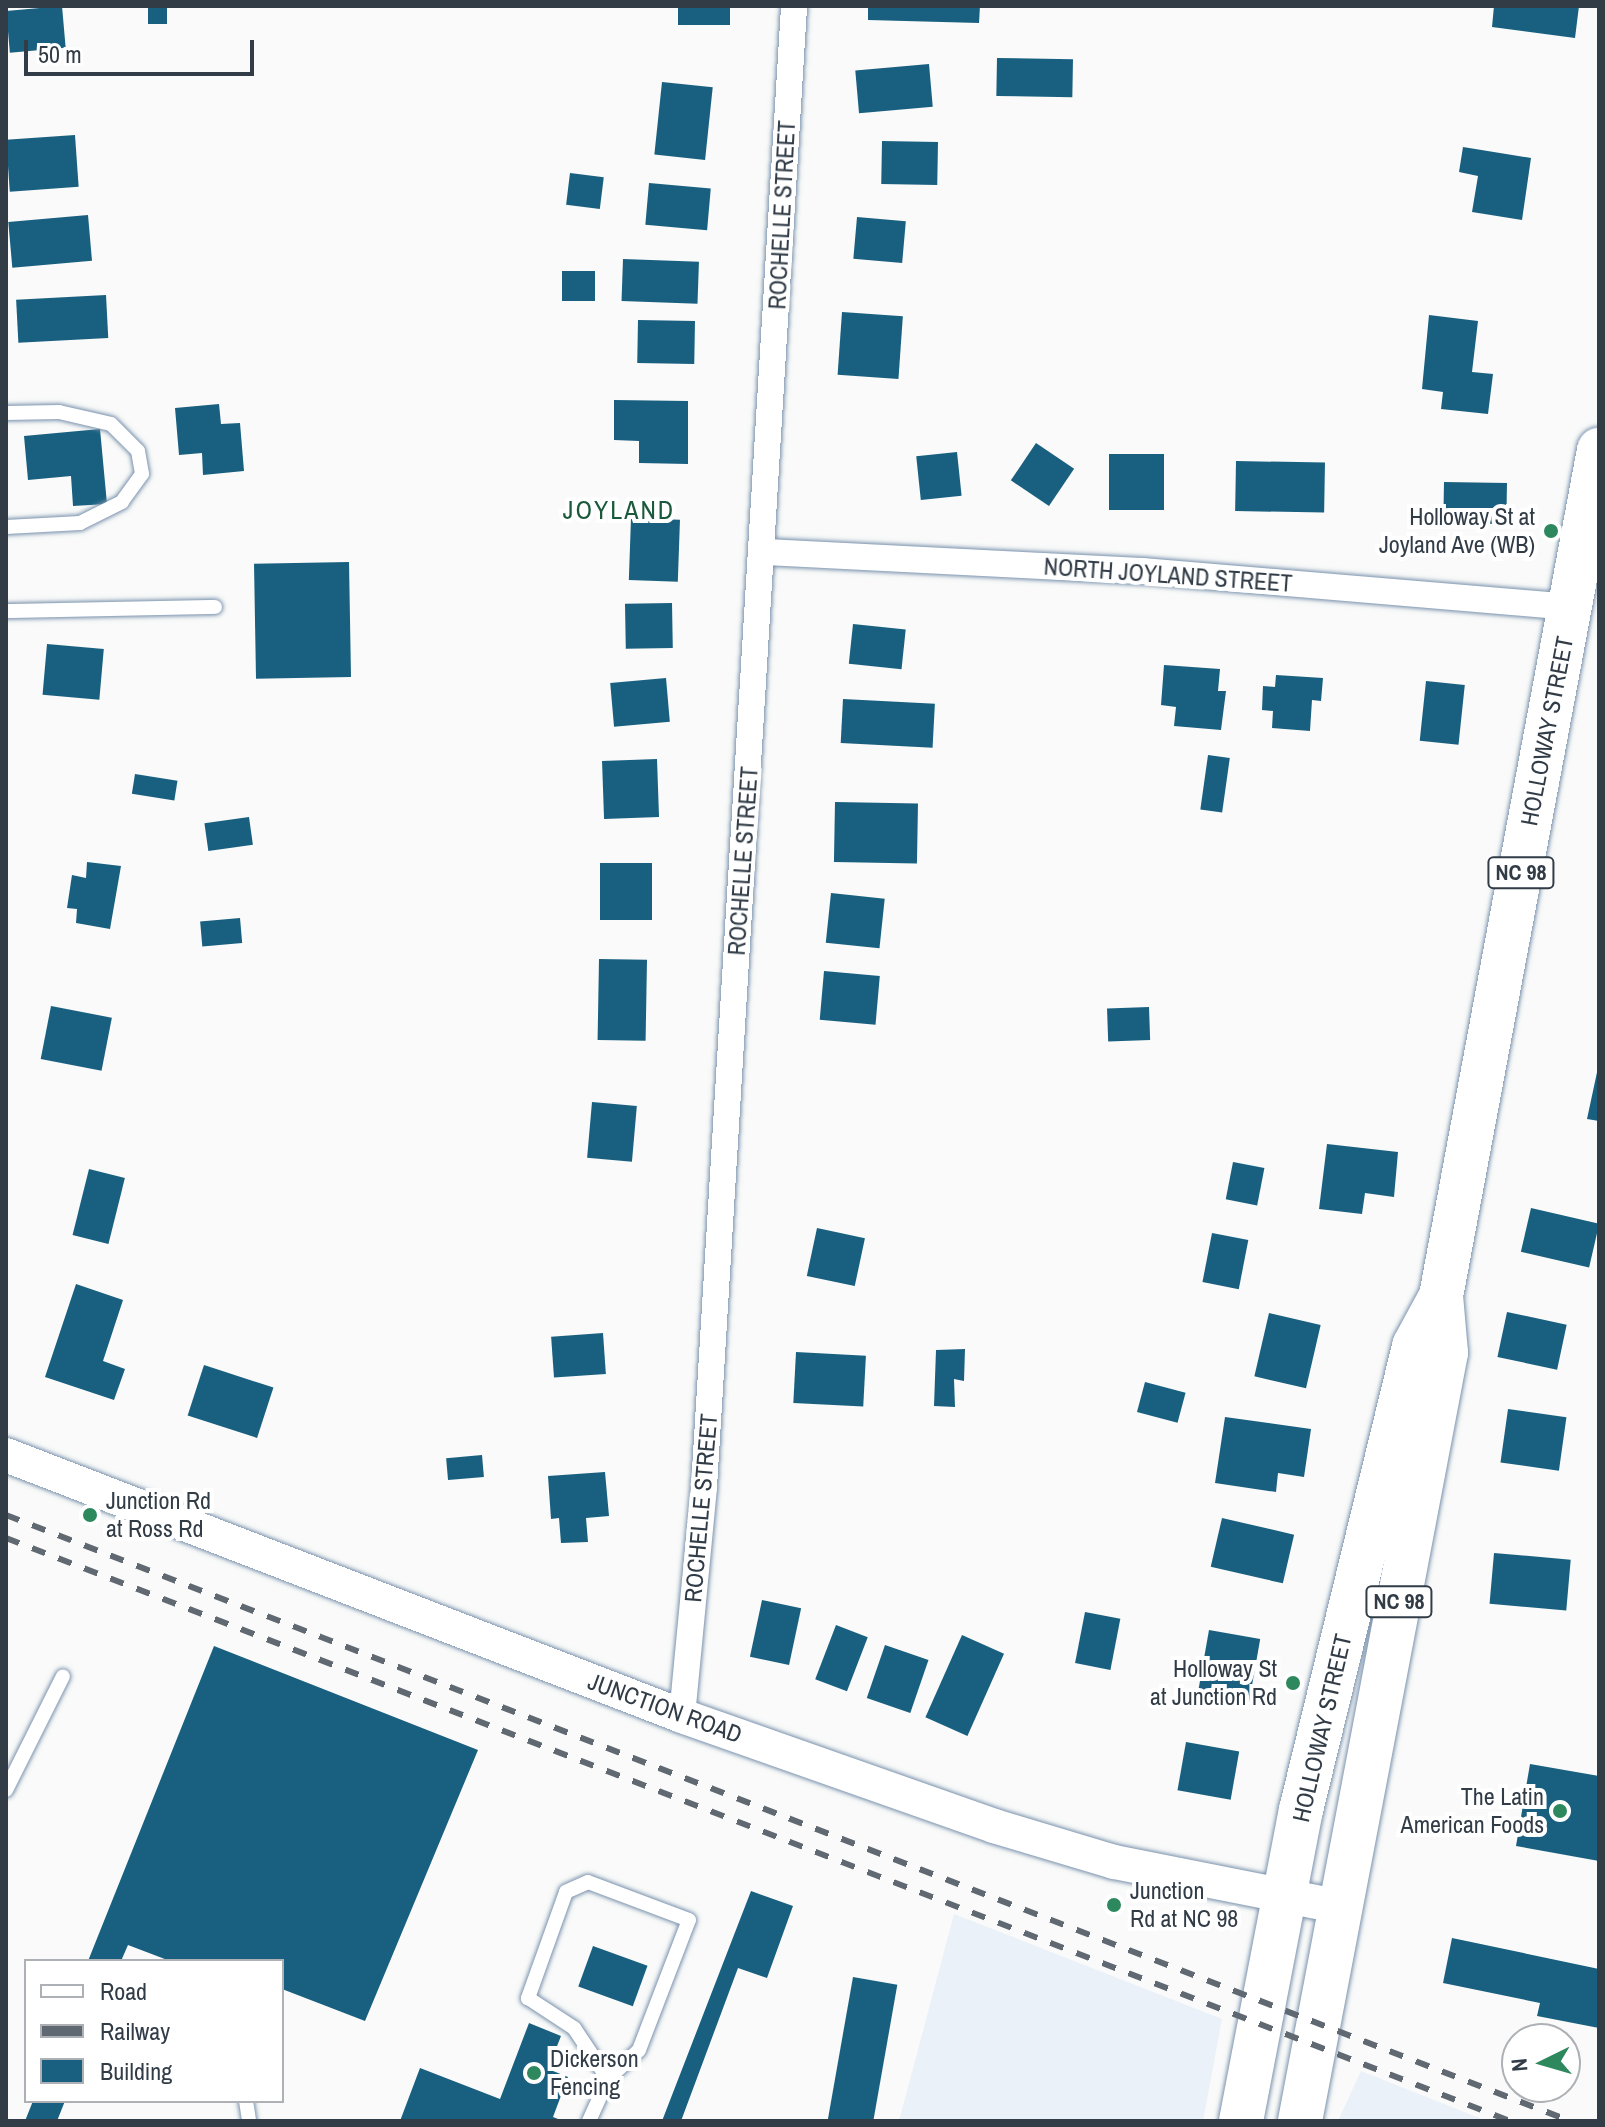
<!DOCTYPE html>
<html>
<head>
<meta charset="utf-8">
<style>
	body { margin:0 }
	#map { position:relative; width:1605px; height:2127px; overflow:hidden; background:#f9faf9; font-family:"Archivo Narrow",sans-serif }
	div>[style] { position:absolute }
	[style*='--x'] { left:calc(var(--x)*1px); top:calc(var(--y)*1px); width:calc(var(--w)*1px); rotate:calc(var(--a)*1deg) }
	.built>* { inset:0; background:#eaf1f8 }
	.building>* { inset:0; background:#196080; transform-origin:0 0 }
	.roads { filter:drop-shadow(0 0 2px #7a92ad) drop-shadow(0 0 2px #7a92ad) }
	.service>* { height:14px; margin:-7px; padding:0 7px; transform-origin:7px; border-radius:7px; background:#fff }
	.minor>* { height:26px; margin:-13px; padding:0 13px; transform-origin:13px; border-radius:13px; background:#fff }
	.tertiary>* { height:34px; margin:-17px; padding:0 17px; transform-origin:17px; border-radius:17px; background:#fff }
	.trunk>* { height:44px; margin:-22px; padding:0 22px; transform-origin:22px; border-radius:22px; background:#fff }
	.rail>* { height:6px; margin-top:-3px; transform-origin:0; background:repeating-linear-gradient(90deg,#606871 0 14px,transparent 0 28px) }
	.dots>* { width:22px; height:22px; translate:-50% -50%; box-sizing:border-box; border:4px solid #fff; border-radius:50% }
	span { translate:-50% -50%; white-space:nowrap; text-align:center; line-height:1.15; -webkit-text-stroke:8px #fff; paint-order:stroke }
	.shield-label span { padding:2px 6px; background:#fff; border:2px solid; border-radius:6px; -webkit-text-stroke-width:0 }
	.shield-label { font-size:22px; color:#313c47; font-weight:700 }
	.street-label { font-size:24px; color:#313c47 }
	.poi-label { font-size:24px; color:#313c47 }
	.right { translate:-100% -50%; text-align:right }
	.left { translate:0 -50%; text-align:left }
	.neighbourhood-label { font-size:26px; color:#1b593c; letter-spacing:2px }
	.frame { position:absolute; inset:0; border:8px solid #313c47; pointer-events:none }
	.legend { position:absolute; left:24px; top:1959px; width:260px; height:144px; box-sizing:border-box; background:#fff; border:2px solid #adb1b5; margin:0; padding:10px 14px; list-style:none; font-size:24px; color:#313c47 }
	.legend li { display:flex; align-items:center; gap:16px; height:40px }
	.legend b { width:40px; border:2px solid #adb1b5 }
	.north { position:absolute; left:1501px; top:2023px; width:80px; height:80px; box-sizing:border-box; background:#fff; border:2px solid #adb1b5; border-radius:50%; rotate:265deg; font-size:22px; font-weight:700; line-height:32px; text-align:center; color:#313c47 }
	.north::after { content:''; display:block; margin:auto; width:28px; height:36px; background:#2e885e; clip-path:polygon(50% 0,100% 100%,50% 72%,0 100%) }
	.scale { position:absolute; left:24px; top:40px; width:230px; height:36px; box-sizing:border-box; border:4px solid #313c47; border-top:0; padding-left:10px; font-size:24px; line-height:28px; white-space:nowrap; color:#313c47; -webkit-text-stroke:6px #fff; paint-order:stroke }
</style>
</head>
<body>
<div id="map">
	<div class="built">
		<i style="clip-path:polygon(954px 1914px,1222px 2019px,1203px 2121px,899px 2121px)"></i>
		<i style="clip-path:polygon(1361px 2071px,1487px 2121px,1338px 2121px)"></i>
	</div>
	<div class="building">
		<i style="left:62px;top:6px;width:42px;height:56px;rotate:85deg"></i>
		<i style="left:148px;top:6px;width:19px;height:18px"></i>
		<i style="left:678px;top:6px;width:52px;height:19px"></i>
		<i style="clip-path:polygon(868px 6px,980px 6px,979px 23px,868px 20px)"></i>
		<i style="clip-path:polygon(1494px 6px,1579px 6px,1575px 38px,1492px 27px)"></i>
		<i style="left:997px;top:58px;width:76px;height:38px;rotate:1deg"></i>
		<i style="left:929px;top:64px;width:43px;height:74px;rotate:85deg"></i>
		<i style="left:662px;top:82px;width:51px;height:73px;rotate:6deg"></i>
		<i style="left:75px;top:135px;width:52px;height:69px;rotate:86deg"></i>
		<i style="left:882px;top:141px;width:56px;height:43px;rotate:1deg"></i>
		<i style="clip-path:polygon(1463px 147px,1531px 158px,1522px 220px,1472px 212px,1478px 176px,1459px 172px)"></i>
		<i style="left:570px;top:173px;width:34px;height:32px;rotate:7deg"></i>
		<i style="left:649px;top:183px;width:62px;height:42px;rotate:5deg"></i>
		<i style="left:88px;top:215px;width:46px;height:80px;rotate:85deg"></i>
		<i style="left:857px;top:217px;width:49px;height:42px;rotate:5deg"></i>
		<i style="left:623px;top:259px;width:76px;height:42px;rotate:2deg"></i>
		<i style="left:562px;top:271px;width:33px;height:30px"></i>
		<i style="left:106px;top:295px;width:43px;height:90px;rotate:87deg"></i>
		<i style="left:842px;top:312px;width:61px;height:63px;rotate:4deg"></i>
		<i style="clip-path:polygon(1429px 315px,1478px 321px,1472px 372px,1493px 374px,1488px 414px,1441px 409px,1443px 392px,1422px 389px)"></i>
		<i style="left:638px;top:320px;width:57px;height:43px;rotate:1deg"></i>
		<i style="clip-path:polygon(614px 400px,688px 401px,688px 464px,639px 463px,639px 441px,614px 440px)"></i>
		<i style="clip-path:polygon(219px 404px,221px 424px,240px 423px,244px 471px,203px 475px,202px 453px,179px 455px,175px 408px)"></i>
		<i style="clip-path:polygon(100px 429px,107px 504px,73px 506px,71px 476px,28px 480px,24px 436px)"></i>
		<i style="left:1036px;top:443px;width:46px;height:45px;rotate:34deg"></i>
		<i style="left:957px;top:452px;width:44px;height:41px;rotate:84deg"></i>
		<i style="left:1109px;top:454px;width:55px;height:56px"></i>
		<i style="left:1236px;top:461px;width:89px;height:50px;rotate:1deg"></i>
		<i style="left:1444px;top:482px;width:63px;height:41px;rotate:1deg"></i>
		<i style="left:631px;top:518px;width:49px;height:62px;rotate:2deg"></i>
		<i style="left:349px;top:562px;width:115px;height:95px;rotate:89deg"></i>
		<i style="left:672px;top:603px;width:45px;height:47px;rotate:89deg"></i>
		<i style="left:853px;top:624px;width:53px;height:40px;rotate:6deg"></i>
		<i style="left:47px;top:644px;width:57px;height:51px;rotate:5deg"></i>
		<i style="clip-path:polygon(1164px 665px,1220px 669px,1218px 691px,1226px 691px,1221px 730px,1174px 726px,1176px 707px,1161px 705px)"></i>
		<i style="clip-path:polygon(1276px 675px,1323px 678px,1321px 701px,1312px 700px,1310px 731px,1272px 728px,1273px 711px,1262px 710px,1263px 686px,1275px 687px)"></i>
		<i style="left:666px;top:678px;width:44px;height:56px;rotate:85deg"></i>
		<i style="left:1426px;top:681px;width:39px;height:60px;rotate:6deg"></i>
		<i style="left:843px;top:699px;width:92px;height:44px;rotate:3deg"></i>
		<i style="left:1208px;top:755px;width:22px;height:55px;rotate:8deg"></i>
		<i style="left:657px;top:759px;width:58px;height:55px;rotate:88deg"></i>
		<i style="left:135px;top:774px;width:43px;height:20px;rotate:9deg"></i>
		<i style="left:835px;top:802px;width:83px;height:60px;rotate:1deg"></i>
		<i style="left:249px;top:817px;width:28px;height:45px;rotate:82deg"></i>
		<i style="clip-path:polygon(87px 862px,121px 866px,110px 929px,76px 923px,77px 909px,67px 908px,72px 875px,86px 878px)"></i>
		<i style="left:600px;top:863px;width:52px;height:57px"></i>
		<i style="left:831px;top:893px;width:54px;height:50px;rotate:6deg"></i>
		<i style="left:240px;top:918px;width:25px;height:40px;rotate:85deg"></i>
		<i style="left:599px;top:959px;width:48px;height:81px;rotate:1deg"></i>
		<i style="left:824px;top:971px;width:56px;height:49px;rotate:5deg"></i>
		<i style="left:51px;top:1006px;width:62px;height:54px;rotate:11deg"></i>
		<i style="left:1149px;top:1007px;width:33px;height:42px;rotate:88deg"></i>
		<i style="clip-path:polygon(1599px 1063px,1599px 1121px,1587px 1119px)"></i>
		<i style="left:592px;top:1102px;width:45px;height:56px;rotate:5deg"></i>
		<i style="clip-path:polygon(1327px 1144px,1398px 1152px,1394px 1197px,1365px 1193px,1362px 1214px,1319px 1209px)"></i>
		<i style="left:1233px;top:1162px;width:32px;height:38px;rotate:11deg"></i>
		<i style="left:89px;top:1169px;width:37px;height:68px;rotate:14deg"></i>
		<i style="left:1531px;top:1208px;width:70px;height:45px;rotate:13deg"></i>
		<i style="left:817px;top:1228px;width:49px;height:49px;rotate:12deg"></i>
		<i style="left:1212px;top:1233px;width:37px;height:50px;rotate:11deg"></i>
		<i style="clip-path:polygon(76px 1284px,123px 1300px,103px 1361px,125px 1369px,114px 1400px,45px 1377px)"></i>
		<i style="left:1507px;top:1312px;width:61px;height:46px;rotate:12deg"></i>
		<i style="left:1269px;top:1313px;width:53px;height:65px;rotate:13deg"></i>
		<i style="left:603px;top:1333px;width:41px;height:52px;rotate:86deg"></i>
		<i style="clip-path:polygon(965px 1349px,964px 1381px,954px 1379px,955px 1407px,934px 1406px,936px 1350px)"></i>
		<i style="left:796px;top:1352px;width:70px;height:51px;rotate:3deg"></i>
		<i style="left:204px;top:1365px;width:73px;height:53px;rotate:18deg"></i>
		<i style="left:1145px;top:1382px;width:42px;height:31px;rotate:15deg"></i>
		<i style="left:1508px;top:1409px;width:59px;height:54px;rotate:8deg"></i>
		<i style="clip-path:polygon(1225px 1417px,1311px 1429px,1304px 1477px,1278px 1473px,1276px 1492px,1215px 1483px)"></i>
		<i style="left:482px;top:1455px;width:22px;height:36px;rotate:85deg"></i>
		<i style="clip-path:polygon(605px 1472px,609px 1516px,586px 1518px,588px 1542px,561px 1543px,559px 1518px,551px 1519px,548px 1476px)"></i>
		<i style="left:1222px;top:1518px;width:74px;height:50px;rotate:13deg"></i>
		<i style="left:1494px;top:1553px;width:77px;height:51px;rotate:5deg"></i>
		<i style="left:762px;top:1600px;width:40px;height:58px;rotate:12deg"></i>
		<i style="left:1085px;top:1612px;width:36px;height:52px;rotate:11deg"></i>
		<i style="left:836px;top:1625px;width:34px;height:58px;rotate:21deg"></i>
		<i style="left:1209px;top:1630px;width:52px;height:66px;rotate:10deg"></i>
		<i style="left:962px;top:1635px;width:46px;height:90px;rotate:24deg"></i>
		<i style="left:885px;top:1645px;width:46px;height:56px;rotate:19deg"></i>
		<i style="clip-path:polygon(214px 1646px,478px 1750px,365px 2021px,282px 1989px,282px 1961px,170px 1961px,128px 1945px,121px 1961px,88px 1961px)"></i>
		<i style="left:1186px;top:1742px;width:54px;height:49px;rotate:10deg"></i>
		<i style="clip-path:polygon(1530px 1764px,1599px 1776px,1599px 1861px,1516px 1846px)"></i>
		<i style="clip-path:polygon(751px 1891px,793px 1906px,767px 1978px,738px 1968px,681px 2121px,662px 2121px)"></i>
		<i style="clip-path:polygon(1452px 1938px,1599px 1969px,1599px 2028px,1537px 2016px,1540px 2003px,1443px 1983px)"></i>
		<i style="left:593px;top:1946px;width:58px;height:43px;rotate:20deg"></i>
		<i style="left:853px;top:1977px;width:45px;height:146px;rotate:10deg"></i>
		<i style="clip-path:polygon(529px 2023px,561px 2036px,548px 2069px,568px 2077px,553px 2117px,563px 2121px,400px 2121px,420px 2068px,500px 2099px)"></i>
		<i style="clip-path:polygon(33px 2101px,65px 2101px,57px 2121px,25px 2121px)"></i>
	</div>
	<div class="roads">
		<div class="service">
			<i style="--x:6;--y:413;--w:53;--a:-1.1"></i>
			<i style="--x:59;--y:412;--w:53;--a:13"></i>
			<i style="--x:111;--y:424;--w:38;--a:45"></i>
			<i style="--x:138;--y:451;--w:23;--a:80"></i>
			<i style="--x:142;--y:474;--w:34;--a:126"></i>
			<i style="--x:122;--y:502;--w:47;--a:153.4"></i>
			<i style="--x:80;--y:523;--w:74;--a:176.9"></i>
			<i style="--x:6;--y:611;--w:209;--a:-1.1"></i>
			<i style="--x:6;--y:1790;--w:127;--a:-63.4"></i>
			<i style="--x:246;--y:2101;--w:20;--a:81"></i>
			<i style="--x:589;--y:2121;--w:46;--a:-65.7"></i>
			<i style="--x:608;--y:2079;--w:42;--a:-43.1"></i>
			<i style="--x:639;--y:2050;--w:139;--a:-69"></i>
			<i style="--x:689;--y:1920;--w:108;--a:-159.4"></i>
			<i style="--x:588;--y:1882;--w:24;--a:156"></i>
			<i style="--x:566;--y:1892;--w:113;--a:109.7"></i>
			<i style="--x:528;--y:1998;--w:55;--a:33.1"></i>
			<i style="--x:574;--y:2028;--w:61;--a:56.3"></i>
		</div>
		<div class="minor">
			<i style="--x:764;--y:552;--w:379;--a:2.9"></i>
			<i style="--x:1143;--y:571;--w:429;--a:4.8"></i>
			<i style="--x:682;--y:1716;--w:230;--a:-84.5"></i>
			<i style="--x:704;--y:1487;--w:1484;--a:-86.52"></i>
		</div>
		<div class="tertiary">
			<i style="--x:6;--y:1455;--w:725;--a:21.11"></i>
			<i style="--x:682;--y:1716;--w:331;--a:19.4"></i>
			<i style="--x:994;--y:1826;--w:125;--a:16.7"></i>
			<i style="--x:1114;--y:1862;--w:231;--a:11.2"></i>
		</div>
		<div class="trunk">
			<i style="--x:1241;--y:2121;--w:317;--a:-79.1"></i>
			<i style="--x:1301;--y:1810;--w:478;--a:-76.3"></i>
			<i style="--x:1414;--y:1346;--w:57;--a:-61.6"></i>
			<i style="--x:1300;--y:2121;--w:782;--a:-79.24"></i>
			<i style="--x:1446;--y:1353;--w:57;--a:-95"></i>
			<i style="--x:1441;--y:1296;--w:861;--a:-79.42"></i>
		</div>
	</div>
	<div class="rail">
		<i style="--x:6;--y:1515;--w:1677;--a:21.18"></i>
		<i style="--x:6;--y:1538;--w:1613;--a:21.19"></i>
	</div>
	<div class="dots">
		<i style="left:1551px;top:531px;background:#2e885e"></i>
		<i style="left:90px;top:1515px;background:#2e885e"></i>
		<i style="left:1293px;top:1683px;background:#2e885e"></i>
		<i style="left:1560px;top:1811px;background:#2e885e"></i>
		<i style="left:1114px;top:1905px;background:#2e885e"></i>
		<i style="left:534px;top:2073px;background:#2e885e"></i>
	</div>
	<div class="shield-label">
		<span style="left:1521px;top:873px">NC 98</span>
		<span style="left:1399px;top:1602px">NC 98</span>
	</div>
	<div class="street-label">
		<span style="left:782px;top:215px;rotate:-87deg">ROCHELLE STREET</span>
		<span style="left:1168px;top:575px;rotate:4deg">NORTH JOYLAND STREET</span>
		<span style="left:1547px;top:731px;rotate:-79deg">HOLLOWAY STREET</span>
		<span style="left:743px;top:861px;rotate:-86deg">ROCHELLE STREET</span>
		<span style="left:701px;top:1508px;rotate:-85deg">ROCHELLE STREET</span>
		<span style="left:665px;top:1708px;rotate:20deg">JUNCTION ROAD</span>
		<span style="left:1322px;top:1728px;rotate:-77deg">HOLLOWAY STREET</span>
	</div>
	<div class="poi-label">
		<span class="right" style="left:1535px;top:531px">Holloway St at<br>Joyland Ave (WB)</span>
		<span class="left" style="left:106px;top:1515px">Junction Rd<br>at Ross Rd</span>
		<span class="right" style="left:1277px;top:1683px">Holloway St<br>at Junction Rd</span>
		<span class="right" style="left:1544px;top:1811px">The Latin<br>American Foods</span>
		<span class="left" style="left:1130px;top:1905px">Junction<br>Rd at NC 98</span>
		<span class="left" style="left:550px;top:2073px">Dickerson<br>Fencing</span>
	</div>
	<div class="neighbourhood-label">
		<span style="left:619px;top:510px">JOYLAND</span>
	</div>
	<div class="frame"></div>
	<ul class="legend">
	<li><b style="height:10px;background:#fff"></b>Road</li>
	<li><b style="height:10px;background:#606871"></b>Railway</li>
	<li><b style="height:22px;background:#196080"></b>Building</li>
	</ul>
	<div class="north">N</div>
	<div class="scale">50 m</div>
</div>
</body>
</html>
